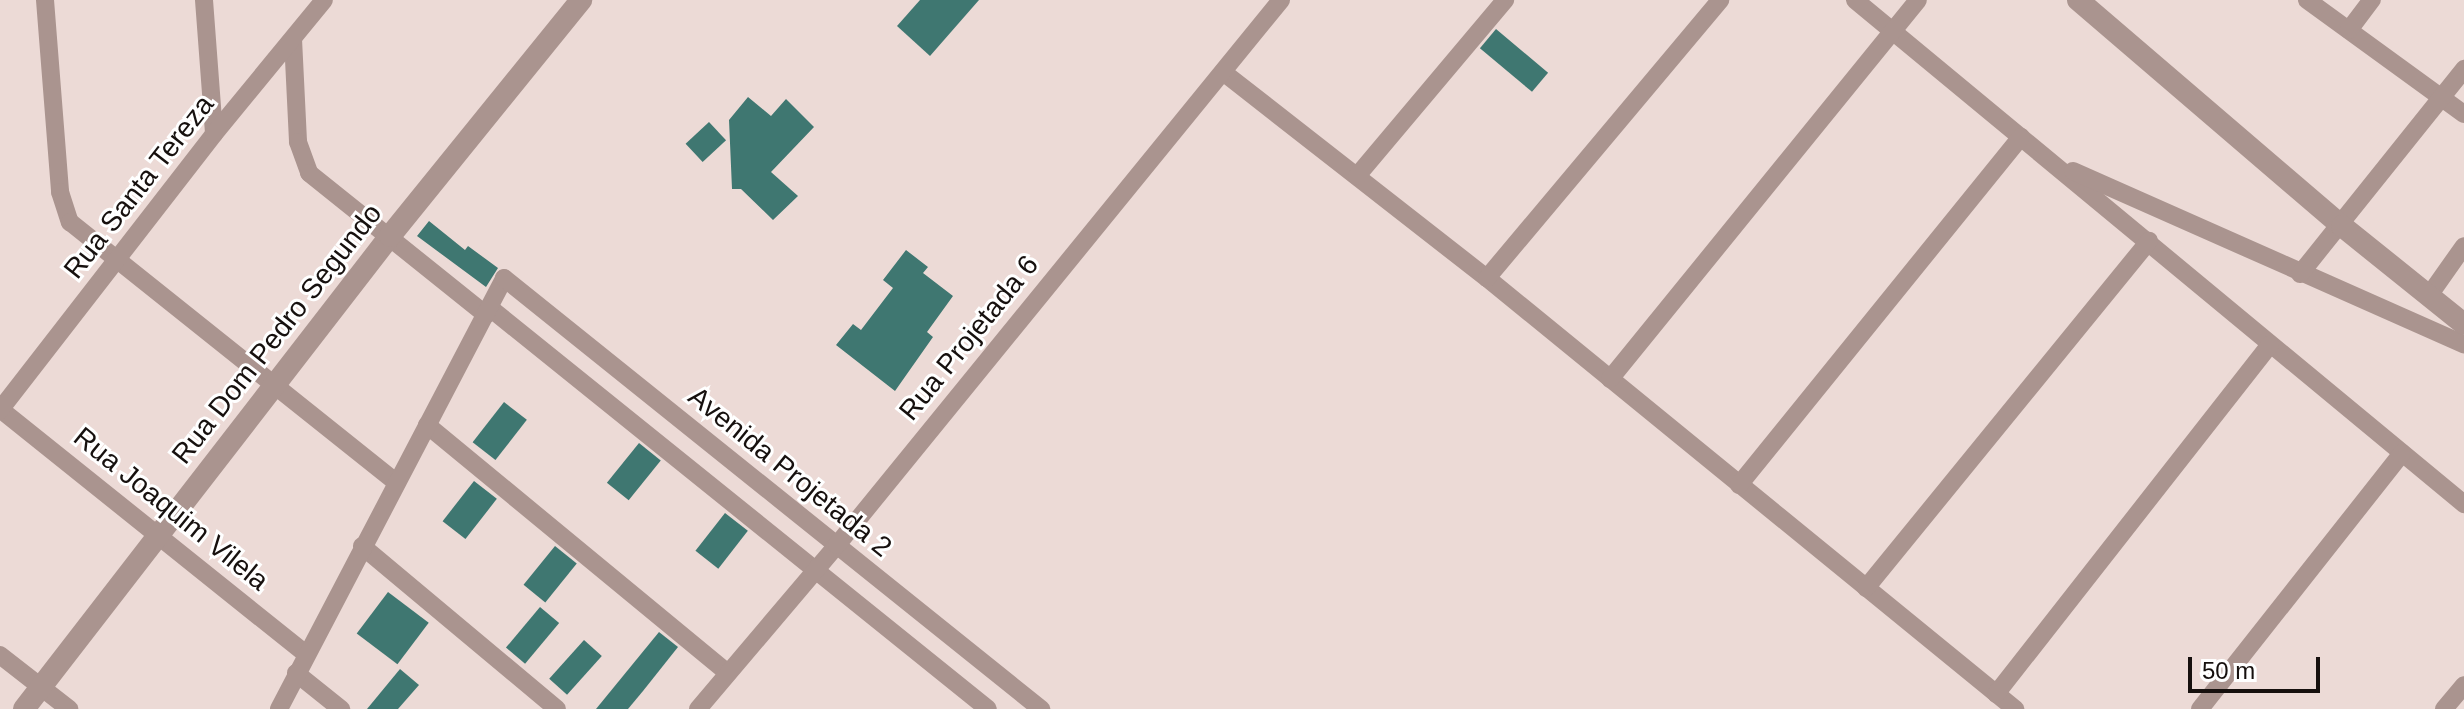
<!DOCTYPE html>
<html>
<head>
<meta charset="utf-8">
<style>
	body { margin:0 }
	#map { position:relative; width:2464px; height:709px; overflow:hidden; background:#ecdad6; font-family:Arial,sans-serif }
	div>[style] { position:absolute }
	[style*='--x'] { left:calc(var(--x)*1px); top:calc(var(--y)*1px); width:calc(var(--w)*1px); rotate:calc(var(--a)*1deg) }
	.building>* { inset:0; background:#3f7771; transform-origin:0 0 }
	.minor>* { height:18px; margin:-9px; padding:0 9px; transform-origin:9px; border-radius:9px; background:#aa948f }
	.tertiary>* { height:22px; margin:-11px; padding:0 11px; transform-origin:11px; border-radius:11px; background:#aa948f }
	span { translate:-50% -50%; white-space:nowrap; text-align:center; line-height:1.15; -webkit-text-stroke:6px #fff; paint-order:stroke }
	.street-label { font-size:28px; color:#16100e }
	.scale { position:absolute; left:2188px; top:657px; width:132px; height:36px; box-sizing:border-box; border:4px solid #16100e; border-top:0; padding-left:10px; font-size:24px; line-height:28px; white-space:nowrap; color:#16100e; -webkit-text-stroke:6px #fff; paint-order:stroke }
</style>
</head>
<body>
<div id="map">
	<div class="building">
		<i style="clip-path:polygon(920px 0,979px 0,930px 56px,897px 26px)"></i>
		<i style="left:1496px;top:29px;width:68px;height:25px;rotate:40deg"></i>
		<i style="clip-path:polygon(748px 97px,771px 116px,786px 99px,814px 127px,771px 172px,798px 196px,773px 220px,741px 189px,732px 189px,729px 120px)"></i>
		<i style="left:709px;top:122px;width:25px;height:32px;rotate:47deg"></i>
		<i style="clip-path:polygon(429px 221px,465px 250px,468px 246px,498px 268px,486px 287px,417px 236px)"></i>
		<i style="clip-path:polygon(906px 250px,928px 267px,923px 273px,953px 296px,927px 332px,933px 337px,895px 391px,836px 345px,853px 324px,861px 330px,893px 288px,883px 280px)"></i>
		<i style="left:504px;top:402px;width:29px;height:51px;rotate:38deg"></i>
		<i style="left:639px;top:443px;width:28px;height:51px;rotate:39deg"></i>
		<i style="left:474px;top:481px;width:29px;height:51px;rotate:38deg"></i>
		<i style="left:725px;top:513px;width:29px;height:48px;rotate:38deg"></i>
		<i style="left:555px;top:546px;width:28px;height:50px;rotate:39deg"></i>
		<i style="left:388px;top:592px;width:51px;height:52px;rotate:37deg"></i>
		<i style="left:540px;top:607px;width:25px;height:53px;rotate:40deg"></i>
		<i style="clip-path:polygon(659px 632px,678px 647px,643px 691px,628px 709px,596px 709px)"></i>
		<i style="left:584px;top:640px;width:24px;height:52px;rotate:42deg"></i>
		<i style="clip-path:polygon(400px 669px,419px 685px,398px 709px,367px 709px)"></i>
	</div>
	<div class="minor">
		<i style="--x:45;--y:0;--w:193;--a:85.5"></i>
		<i style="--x:60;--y:192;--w:32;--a:72"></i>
		<i style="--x:70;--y:222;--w:418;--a:38.6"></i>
		<i style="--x:204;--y:0;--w:134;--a:85.7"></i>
		<i style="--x:1855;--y:0;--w:791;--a:39.61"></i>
		<i style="--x:2307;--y:0;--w:194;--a:36"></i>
		<i style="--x:2349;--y:30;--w:38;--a:-53"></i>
		<i style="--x:293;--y:39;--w:103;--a:87.2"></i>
		<i style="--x:298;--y:142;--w:33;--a:70"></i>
		<i style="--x:309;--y:173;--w:227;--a:38.7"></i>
		<i style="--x:1223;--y:72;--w:335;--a:38"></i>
		<i style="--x:1487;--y:278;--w:682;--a:39.22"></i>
		<i style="--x:2073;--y:171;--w:428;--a:23.9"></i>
		<i style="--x:1357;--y:176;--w:230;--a:-49.9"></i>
		<i style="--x:2300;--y:274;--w:263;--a:-51.3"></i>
		<i style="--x:1487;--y:278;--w:363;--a:-50"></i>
		<i style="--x:2428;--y:297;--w:62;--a:-54.8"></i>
		<i style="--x:490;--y:308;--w:639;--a:38.84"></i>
		<i style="--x:1610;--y:379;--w:488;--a:-50.9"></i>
		<i style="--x:0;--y:409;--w:392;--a:38.7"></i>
		<i style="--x:0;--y:410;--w:349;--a:-52.2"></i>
		<i style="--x:214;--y:134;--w:173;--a:-50.6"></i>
		<i style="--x:427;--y:425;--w:390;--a:39.5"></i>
		<i style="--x:1739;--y:485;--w:448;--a:-51"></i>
		<i style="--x:362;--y:546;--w:254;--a:39.9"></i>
		<i style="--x:1866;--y:588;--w:448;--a:-50.8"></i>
		<i style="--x:0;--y:655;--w:88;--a:38"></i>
		<i style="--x:296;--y:673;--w:58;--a:38.7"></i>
		<i style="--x:1996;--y:694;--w:444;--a:-51.9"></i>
		<i style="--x:279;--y:709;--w:486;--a:-62.4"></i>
		<i style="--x:504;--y:278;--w:689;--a:38.75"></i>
		<i style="--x:698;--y:709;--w:215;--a:-49.7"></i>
		<i style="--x:837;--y:545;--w:703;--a:-50.83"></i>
		<i style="--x:2200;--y:709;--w:326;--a:-51.7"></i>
		<i style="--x:2444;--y:709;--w:31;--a:-50"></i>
	</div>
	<div class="tertiary">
		<i style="--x:2078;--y:0;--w:348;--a:40.6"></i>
		<i style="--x:2342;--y:226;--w:156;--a:38.8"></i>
		<i style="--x:24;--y:709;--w:598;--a:-52.27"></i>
		<i style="--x:390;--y:236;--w:304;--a:-51"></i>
	</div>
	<div class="street-label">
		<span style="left:139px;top:187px;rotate:-52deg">Rua Santa Tereza</span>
		<span style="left:277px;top:334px;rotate:-52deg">Rua Dom Pedro Segundo</span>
		<span style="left:969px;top:338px;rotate:-51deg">Rua Projetada 6</span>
		<span style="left:790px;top:472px;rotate:39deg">Avenida Projetada 2</span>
		<span style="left:171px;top:509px;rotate:39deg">Rua Joaquim Vilela</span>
	</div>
	<div class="scale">50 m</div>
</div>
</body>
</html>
